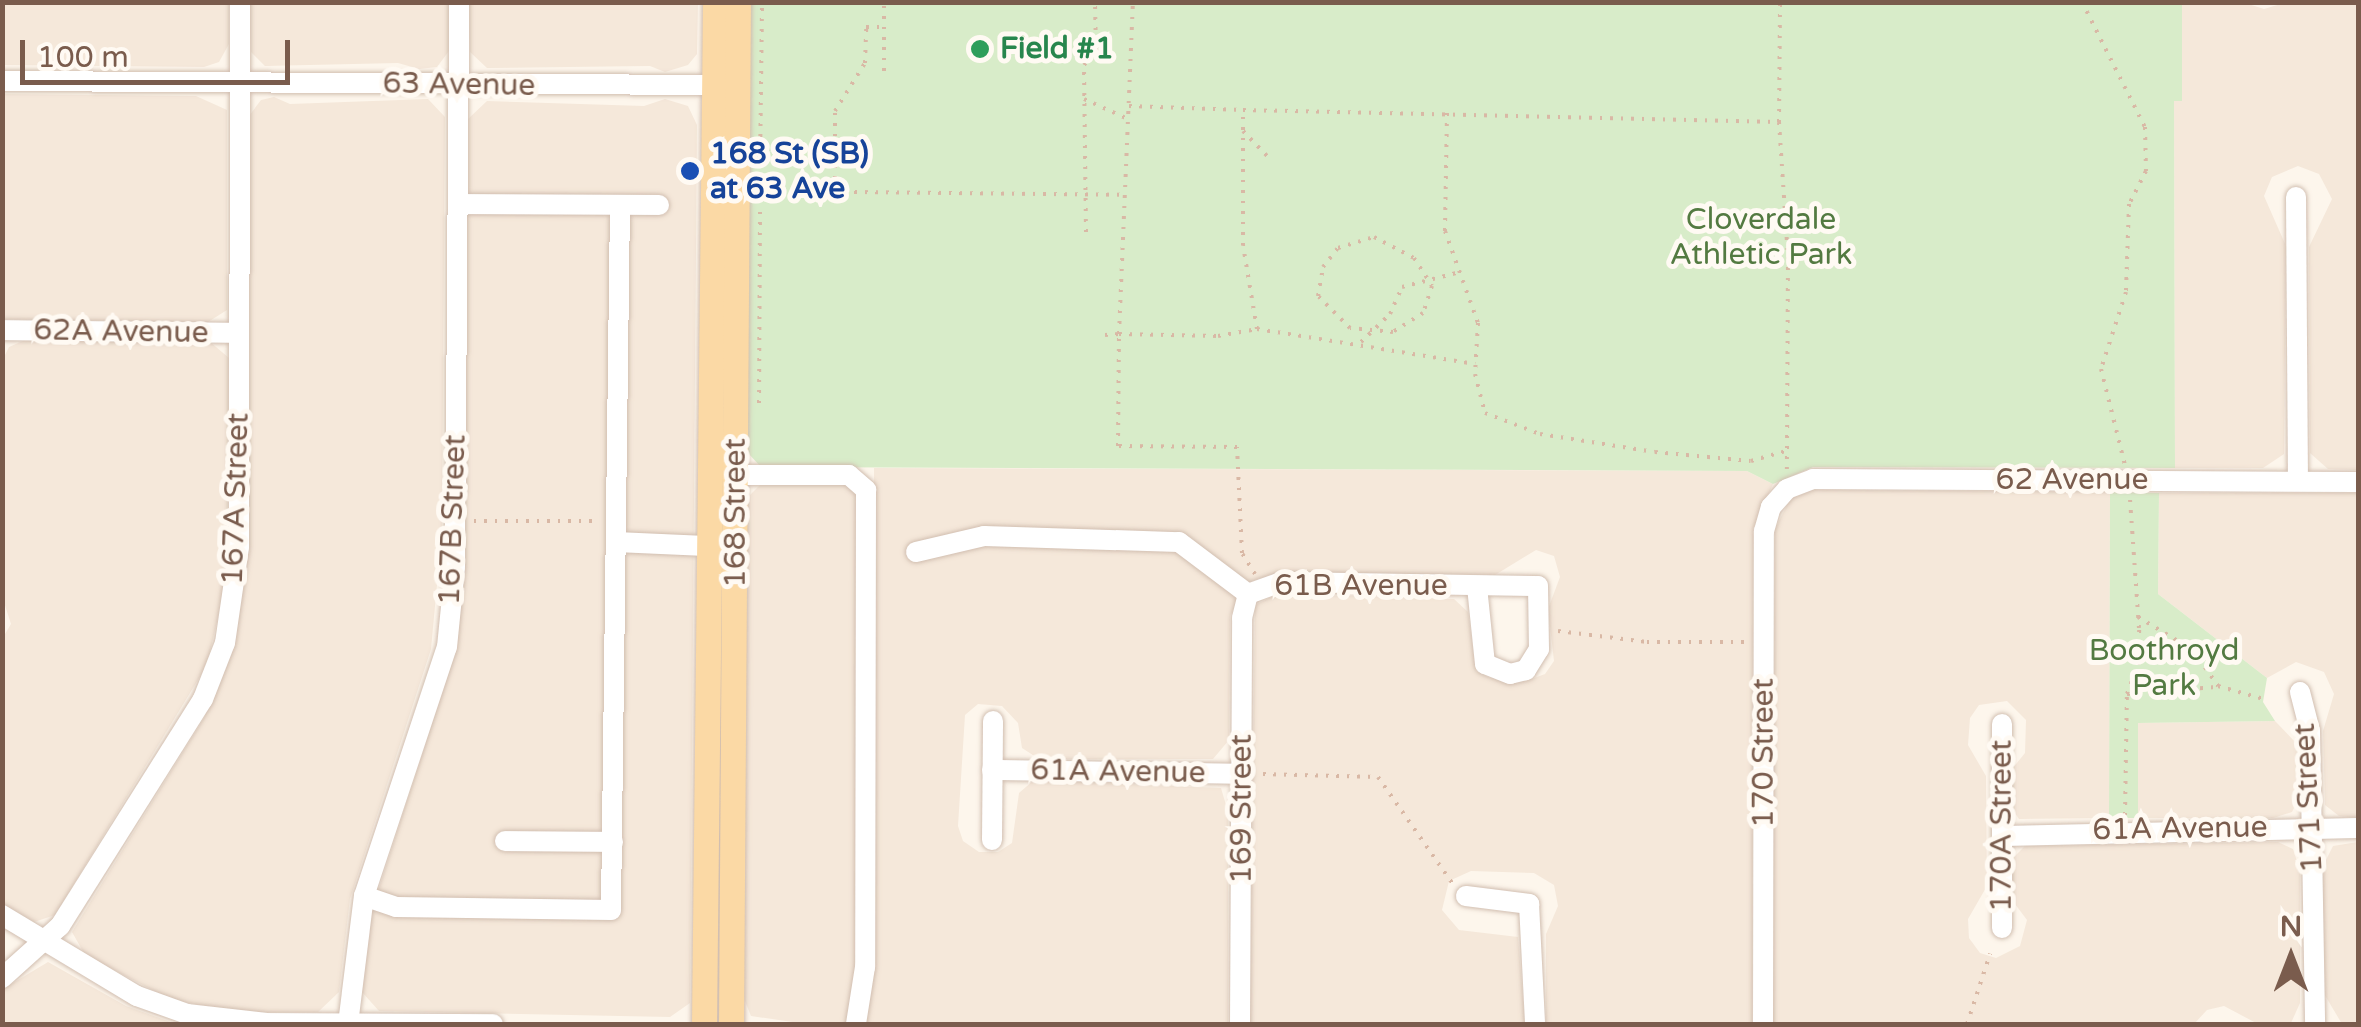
<!DOCTYPE html>
<html>
<head>
<meta charset="utf-8">
<style>
	body { margin:0 }
	#map { position:relative; width:2361px; height:1027px; overflow:hidden; background:#fdf6ec; font-family:"Varela Round",sans-serif }
	div>[style] { position:absolute }
	[style*='--x'] { left:calc(var(--x)*1px); top:calc(var(--y)*1px); width:calc(var(--w)*1px); rotate:calc(var(--a)*1deg) }
	.residential>* { inset:0; background:#f5e8da }
	.green>* { inset:0; background:#d8ecc9 }
	.path>* { height:4px; margin-top:-2px; transform-origin:0; background:repeating-linear-gradient(90deg,#d9b8a5 0 2.5px,transparent 0 10.5px) }
	.roads { filter:drop-shadow(0 0 2px #d1beb0) drop-shadow(0 0 2px #d1beb0) }
	.minor>* { height:20px; margin:-10px; padding:0 10px; transform-origin:10px; border-radius:10px; background:#fff }
	.major>* { height:25px; margin:-12.5px; padding:0 12.5px; transform-origin:12.5px; border-radius:12.5px; background:#fbd9a5 }
	.dots>* { width:28px; height:28px; translate:-50% -50%; box-sizing:border-box; border:5px solid #fffaf3; border-radius:50% }
	span { translate:-50% -50%; white-space:nowrap; text-align:center; line-height:1.15; -webkit-text-stroke:10px #fffaf3; paint-order:stroke }
	.leisure-label { font-size:30px; color:#27864d; font-weight:700 }
	.left { translate:0 -50%; text-align:left }
	.street-label { font-size:30px; color:#7a5c4d }
	.transit-label { font-size:30px; color:#164399; font-weight:700 }
	.park-label { font-size:30px; color:#537a41 }
	.frame { position:absolute; inset:0; border:5px solid #7a5c4d; pointer-events:none }
	.north { position:absolute; left:2241px; top:907px; width:100px; height:100px; -webkit-text-stroke:8px #fffaf3; paint-order:stroke; rotate:0deg; font-size:28px; font-weight:700; line-height:40px; text-align:center; color:#7a5c4d }
	.north::after { content:''; display:block; margin:auto; width:35px; height:45px; background:#7a5c4d; clip-path:polygon(50% 0,100% 100%,50% 72%,0 100%) }
	.scale { position:absolute; left:20px; top:40px; width:270px; height:45px; box-sizing:border-box; border:5px solid #7a5c4d; border-top:0; padding-left:12px; font-size:30px; line-height:35px; white-space:nowrap; color:#7a5c4d; -webkit-text-stroke:8px #fffaf3; paint-order:stroke }
</style>
</head>
<body>
<div id="map">
	<div class="residential">
		<i style="clip-path:polygon(3px 2px,229px 3px,229px 44px,219px 62px,204px 67px,3px 65px)"></i>
		<i style="clip-path:polygon(249px 3px,449px 3px,449px 51px,437px 67px,419px 69px,398px 63px,265px 66px,251px 52px)"></i>
		<i style="clip-path:polygon(468px 3px,698px 3px,697px 54px,688px 65px,665px 72px,650px 66px,487px 68px,470px 52px)"></i>
		<i style="clip-path:polygon(2182px 3px,2245px 3px,2264px 9px,2284px 3px,2358px 3px,2358px 470px,2328px 469px,2310px 453px,2309px 247px,2332px 199px,2319px 174px,2298px 166px,2272px 177px,2264px 196px,2286px 246px,2284px 454px,2263px 468px,2175px 468px,2174px 101px,2182px 100px)"></i>
		<i style="clip-path:polygon(3px 94px,196px 96px,227px 110px,227px 310px,208px 322px,3px 319px)"></i>
		<i style="clip-path:polygon(274px 97px,290px 104px,428px 99px,445px 117px,442px 531px,431px 649px,350px 899px,339px 992px,318px 1012px,234px 1012px,170px 999px,85px 955px,72px 932px,204px 718px,236px 638px,249px 534px,249px 116px,261px 100px)"></i>
		<i style="clip-path:polygon(665px 99px,688px 106px,697px 125px,690px 1003px,670px 1017px,379px 1011px,362px 992px,369px 919px,451px 665px,468px 119px,487px 101px,644px 106px)"></i>
		<i style="clip-path:polygon(25px 340px,209px 341px,229px 358px,227px 577px,207px 665px,55px 915px,34px 922px,3px 904px,2px 639px,11px 624px,2px 596px,2px 361px,9px 347px)"></i>
		<i style="clip-path:polygon(874px 468px,1747px 471px,1773px 484px,1753px 529px,1752px 1024px,1546px 1024px,1546px 934px,1558px 906px,1554px 885px,1534px 873px,1471px 871px,1449px 881px,1442px 910px,1459px 930px,1518px 937px,1525px 1024px,1250px 1024px,1255px 605px,1278px 594px,1454px 599px,1468px 612px,1476px 671px,1490px 678px,1529px 680px,1545px 674px,1554px 661px,1548px 609px,1560px 577px,1554px 556px,1536px 550px,1495px 575px,1278px 573px,1246px 583px,1230px 616px,1229px 740px,1213px 759px,1039px 759px,1022px 748px,1018px 723px,1002px 706px,978px 704px,965px 715px,958px 826px,963px 841px,979px 852px,998px 852px,1012px 843px,1019px 793px,1034px 780px,1221px 788px,1228px 812px,1228px 1024px,806px 1024px,751px 1016px,743px 996px,747px 498px,763px 482px,874px 483px)"></i>
		<i style="clip-path:polygon(1812px 490px,2110px 492px,2109px 818px,2019px 819px,2010px 806px,2012px 769px,2025px 753px,2026px 720px,2007px 701px,1979px 705px,1970px 718px,1968px 745px,1986px 776px,1987px 886px,1968px 919px,1969px 938px,1980px 953px,1996px 958px,2020px 946px,2027px 920px,2012px 900px,2009px 862px,2025px 846px,2278px 842px,2293px 849px,2300px 871px,2300px 1003px,2291px 1023px,2258px 1024px,2224px 1006px,2207px 1010px,2194px 1024px,1773px 1024px,1775px 529px,1790px 499px)"></i>
		<i style="clip-path:polygon(2159px 493px,2358px 493px,2358px 818px,2339px 816px,2325px 805px,2323px 731px,2334px 694px,2324px 672px,2296px 662px,2267px 678px,2158px 594px)"></i>
		<i style="clip-path:polygon(2275px 721px,2299px 746px,2300px 796px,2292px 812px,2273px 818px,2138px 818px,2137px 723px)"></i>
		<i style="clip-path:polygon(2358px 842px,2358px 1024px,2342px 1024px,2323px 992px,2323px 866px,2333px 846px)"></i>
		<i style="clip-path:polygon(48px 962px,126px 1006px,176px 1024px,3px 1024px,3px 989px)"></i>
	</div>
	<div class="green">
		<i style="clip-path:polygon(750px 3px,2182px 3px,2182px 101px,2174px 101px,2175px 468px,1813px 467px,1773px 484px,1747px 471px,761px 467px,747px 452px)"></i>
		<i style="clip-path:polygon(2110px 492px,2159px 493px,2158px 594px,2267px 678px,2263px 702px,2275px 721px,2138px 723px,2138px 818px,2109px 818px)"></i>
	</div>
	<div class="path">
		<i style="--x:2082;--y:2;--w:140;--a:63.3"></i>
		<i style="--x:2145;--y:127;--w:44;--a:88.7"></i>
		<i style="--x:2146;--y:171;--w:37;--a:117"></i>
		<i style="--x:2129;--y:204;--w:88;--a:92"></i>
		<i style="--x:2126;--y:292;--w:81;--a:108"></i>
		<i style="--x:2101;--y:369;--w:99;--a:76"></i>
		<i style="--x:884;--y:71;--w:69;--a:-90"></i>
		<i style="--x:1084;--y:99;--w:51;--a:24.5"></i>
		<i style="--x:1129;--y:106;--w:114;--a:2"></i>
		<i style="--x:1447;--y:113;--w:118;--a:91"></i>
		<i style="--x:1445;--y:231;--w:98;--a:70.3"></i>
		<i style="--x:1478;--y:323;--w:51;--a:93.4"></i>
		<i style="--x:1475;--y:374;--w:40;--a:75.6"></i>
		<i style="--x:1485;--y:413;--w:59;--a:20.9"></i>
		<i style="--x:1540;--y:434;--w:116;--a:8.9"></i>
		<i style="--x:1655;--y:452;--w:96;--a:5.4"></i>
		<i style="--x:1751;--y:461;--w:35;--a:-16"></i>
		<i style="--x:1779;--y:122;--w:120;--a:-89.5"></i>
		<i style="--x:1243;--y:131;--w:37;--a:46"></i>
		<i style="--x:760;--y:168;--w:166;--a:-89.3"></i>
		<i style="--x:835;--y:189;--w:78;--a:-90"></i>
		<i style="--x:835;--y:111;--w:57;--a:-58"></i>
		<i style="--x:865;--y:63;--w:36;--a:-88"></i>
		<i style="--x:866;--y:27;--w:18;--a:0"></i>
		<i style="--x:760;--y:191;--w:363;--a:0.6"></i>
		<i style="--x:1086;--y:232;--w:167;--a:-90.7"></i>
		<i style="--x:1084;--y:65;--w:18;--a:-49"></i>
		<i style="--x:1096;--y:51;--w:49;--a:-91.2"></i>
		<i style="--x:1374;--y:237;--w:45;--a:27.7"></i>
		<i style="--x:1414;--y:258;--w:33;--a:57"></i>
		<i style="--x:1432;--y:286;--w:28;--a:108"></i>
		<i style="--x:1423;--y:313;--w:36;--a:148"></i>
		<i style="--x:1393;--y:332;--w:43;--a:-174.7"></i>
		<i style="--x:1350;--y:328;--w:45;--a:-135"></i>
		<i style="--x:1318;--y:296;--w:29;--a:-80"></i>
		<i style="--x:1323;--y:267;--w:24;--a:-52"></i>
		<i style="--x:1338;--y:248;--w:38;--a:-17"></i>
		<i style="--x:1257;--y:329;--w:221;--a:9.1"></i>
		<i style="--x:1105;--y:335;--w:14;--a:-4"></i>
		<i style="--x:1119;--y:334;--w:332;--a:-87.6"></i>
		<i style="--x:1361;--y:342;--w:40;--a:-44"></i>
		<i style="--x:1390;--y:314;--w:30;--a:-66"></i>
		<i style="--x:1402;--y:287;--w:56;--a:-14.5"></i>
		<i style="--x:759;--y:403;--w:191;--a:-89.7"></i>
		<i style="--x:474;--y:521;--w:125;--a:0"></i>
		<i style="--x:1255;--y:574;--w:25;--a:-122"></i>
		<i style="--x:1242;--y:553;--w:106;--a:-92.7"></i>
		<i style="--x:1237;--y:447;--w:119;--a:-179.5"></i>
		<i style="--x:1118;--y:446;--w:112;--a:-89.5"></i>
		<i style="--x:1119;--y:334;--w:99;--a:1.2"></i>
		<i style="--x:1218;--y:336;--w:40;--a:-10"></i>
		<i style="--x:1257;--y:329;--w:85;--a:-99.5"></i>
		<i style="--x:1243;--y:245;--w:135;--a:-90"></i>
		<i style="--x:1243;--y:110;--w:536;--a:1.28"></i>
		<i style="--x:1779;--y:122;--w:135;--a:86.2"></i>
		<i style="--x:1788;--y:257;--w:212;--a:90.3"></i>
		<i style="--x:2138;--y:617;--w:64;--a:31"></i>
		<i style="--x:2193;--y:650;--w:44;--a:55.2"></i>
		<i style="--x:2218;--y:686;--w:51;--a:15.9"></i>
		<i style="--x:1558;--y:631;--w:90;--a:7"></i>
		<i style="--x:1647;--y:642;--w:101;--a:0"></i>
		<i style="--x:2127;--y:694;--w:89;--a:-4.5"></i>
		<i style="--x:1263;--y:774;--w:115;--a:1.5"></i>
		<i style="--x:1378;--y:777;--w:131;--a:55"></i>
		<i style="--x:2125;--y:815;--w:121;--a:-89.1"></i>
		<i style="--x:2127;--y:694;--w:32;--a:-70"></i>
		<i style="--x:2138;--y:664;--w:36;--a:-88"></i>
		<i style="--x:2139;--y:628;--w:129;--a:-94"></i>
		<i style="--x:1967;--y:1024;--w:74;--a:-71.8"></i>
	</div>
	<div class="roads">
		<div class="minor">
			<i style="--x:2;--y:81;--w:723;--a:0.32"></i>
			<i style="--x:2296;--y:197;--w:284;--a:89.6"></i>
			<i style="--x:458;--y:204;--w:201;--a:0.3"></i>
			<i style="--x:2;--y:330;--w:237;--a:0.7"></i>
			<i style="--x:736;--y:475;--w:113;--a:0"></i>
			<i style="--x:849;--y:475;--w:23;--a:41"></i>
			<i style="--x:866;--y:490;--w:477;--a:90.1"></i>
			<i style="--x:865;--y:967;--w:58;--a:99"></i>
			<i style="--x:616;--y:542;--w:90;--a:2.5"></i>
			<i style="--x:916;--y:552;--w:70;--a:-13.2"></i>
			<i style="--x:984;--y:536;--w:195;--a:1.8"></i>
			<i style="--x:1179;--y:542;--w:86;--a:37"></i>
			<i style="--x:1248;--y:594;--w:35;--a:-20"></i>
			<i style="--x:1281;--y:582;--w:257;--a:0.9"></i>
			<i style="--x:1538;--y:586;--w:63;--a:89.1"></i>
			<i style="--x:1539;--y:649;--w:25;--a:122"></i>
			<i style="--x:1526;--y:670;--w:16;--a:166"></i>
			<i style="--x:1510;--y:674;--w:27;--a:-158"></i>
			<i style="--x:1485;--y:664;--w:78;--a:-95.9"></i>
			<i style="--x:2300;--y:692;--w:40;--a:75.6"></i>
			<i style="--x:2310;--y:731;--w:293;--a:89"></i>
			<i style="--x:992;--y:770;--w:251;--a:0.9"></i>
			<i style="--x:2003;--y:836;--w:355;--a:-1.3"></i>
			<i style="--x:992;--y:840;--w:119;--a:-89.5"></i>
			<i style="--x:505;--y:841;--w:108;--a:0.5"></i>
			<i style="--x:364;--y:896;--w:34;--a:19"></i>
			<i style="--x:396;--y:907;--w:215;--a:0.8"></i>
			<i style="--x:611;--y:910;--w:705;--a:-89.27"></i>
			<i style="--x:1466;--y:896;--w:64;--a:7.2"></i>
			<i style="--x:1529;--y:904;--w:120;--a:87.1"></i>
			<i style="--x:2;--y:915;--w:157;--a:31"></i>
			<i style="--x:137;--y:996;--w:53;--a:19.8"></i>
			<i style="--x:187;--y:1014;--w:80;--a:6.5"></i>
			<i style="--x:266;--y:1023;--w:227;--a:0.3"></i>
			<i style="--x:2002;--y:928;--w:204;--a:-90"></i>
			<i style="--x:2;--y:978;--w:78;--a:-41.9"></i>
			<i style="--x:60;--y:926;--w:268;--a:-57.8"></i>
			<i style="--x:203;--y:699;--w:60;--a:-68.6"></i>
			<i style="--x:225;--y:643;--w:97;--a:-81.7"></i>
			<i style="--x:239;--y:547;--w:545;--a:-89.89"></i>
			<i style="--x:348;--y:1024;--w:129;--a:-82.9"></i>
			<i style="--x:364;--y:896;--w:262;--a:-71.6"></i>
			<i style="--x:447;--y:647;--w:80;--a:-84.3"></i>
			<i style="--x:455;--y:567;--w:565;--a:-89.59"></i>
			<i style="--x:1240;--y:1024;--w:406;--a:-89.7"></i>
			<i style="--x:1242;--y:618;--w:25;--a:-76"></i>
			<i style="--x:1763;--y:1024;--w:493;--a:-89.9"></i>
			<i style="--x:1764;--y:531;--w:25;--a:-74"></i>
			<i style="--x:1771;--y:507;--w:24;--a:-48"></i>
			<i style="--x:1787;--y:489;--w:28;--a:-21"></i>
			<i style="--x:1813;--y:479;--w:545;--a:0.32"></i>
		</div>
		<div class="major">
			<i style="--x:704;--y:1024;--w:1022;--a:-89.38"></i>
			<i style="--x:731;--y:1024;--w:1022;--a:-89.61"></i>
		</div>
	</div>
	<div class="dots">
		<i style="left:980px;top:49px;background:#2e9e5b"></i>
		<i style="left:690px;top:171px;background:#1a4fb4"></i>
	</div>
	<div class="leisure-label">
		<span class="left" style="left:1000px;top:49px">Field #1</span>
	</div>
	<div class="street-label">
		<span style="left:459px;top:85px;rotate:1deg">63 Avenue</span>
		<span style="left:121px;top:332px;rotate:1deg">62A Avenue</span>
		<span style="left:2072px;top:480px">62 Avenue</span>
		<span style="left:236px;top:499px;rotate:-88deg">167A Street</span>
		<span style="left:736px;top:513px;rotate:-90deg">168 Street</span>
		<span style="left:453px;top:520px;rotate:-88deg">167B Street</span>
		<span style="left:1361px;top:586px">61B Avenue</span>
		<span style="left:1764px;top:753px;rotate:-90deg">170 Street</span>
		<span style="left:1118px;top:772px;rotate:1deg">61A Avenue</span>
		<span style="left:2309px;top:798px;rotate:-93deg">171 Street</span>
		<span style="left:1242px;top:809px;rotate:-90deg">169 Street</span>
		<span style="left:2002px;top:826px;rotate:-90deg">170A Street</span>
		<span style="left:2180px;top:829px;rotate:-1deg">61A Avenue</span>
	</div>
	<div class="transit-label">
		<span class="left" style="left:710px;top:171px">168 St (SB)<br>at 63 Ave</span>
	</div>
	<div class="park-label">
		<span style="left:1761px;top:237px">Cloverdale<br>Athletic Park</span>
		<span style="left:2164px;top:668px">Boothroyd<br>Park</span>
	</div>
	<div class="frame"></div>
	<div class="north">N</div>
	<div class="scale">100 m</div>
</div>
</body>
</html>
